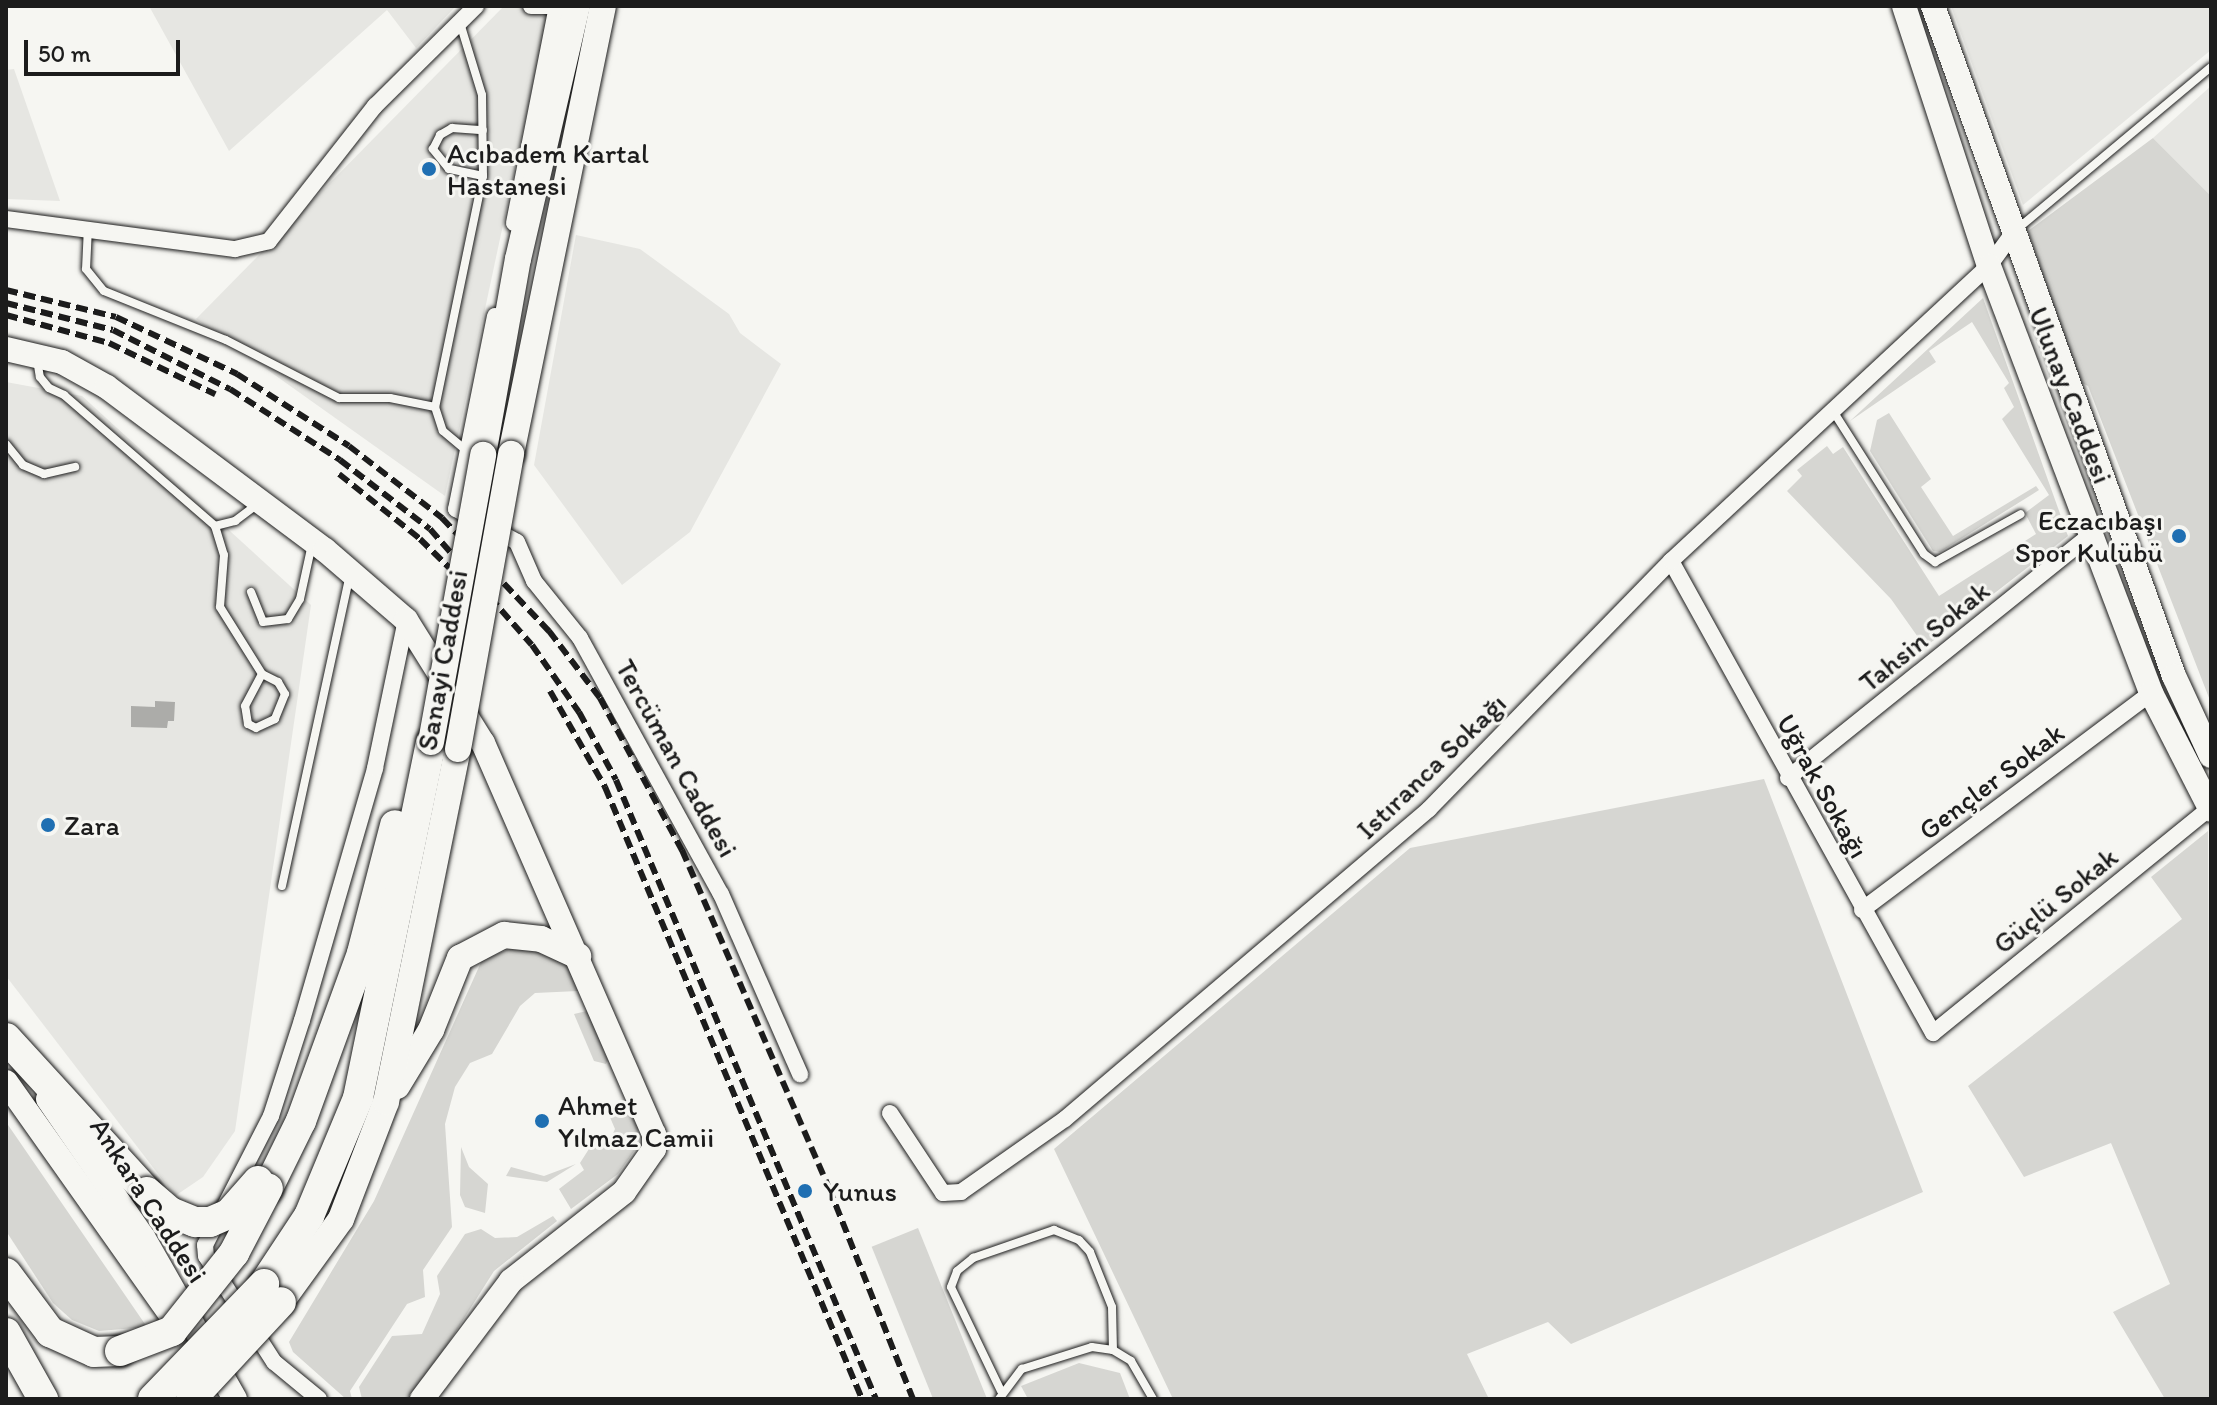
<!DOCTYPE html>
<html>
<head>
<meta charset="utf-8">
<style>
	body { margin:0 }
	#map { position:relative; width:2217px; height:1405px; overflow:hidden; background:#f6f6f2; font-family:Itim,sans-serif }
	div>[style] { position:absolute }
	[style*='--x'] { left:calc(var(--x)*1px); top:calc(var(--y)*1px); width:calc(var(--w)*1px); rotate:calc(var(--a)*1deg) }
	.built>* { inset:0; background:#e6e6e2 }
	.green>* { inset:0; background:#d6d6d2; transform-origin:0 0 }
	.water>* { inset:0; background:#acaca9 }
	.roads { filter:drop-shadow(0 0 2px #1c1c1c) drop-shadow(0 0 2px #1c1c1c) }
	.lane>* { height:8px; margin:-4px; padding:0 4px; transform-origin:4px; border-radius:4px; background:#f6f6f2 }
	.street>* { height:16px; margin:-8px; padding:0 8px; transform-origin:8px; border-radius:8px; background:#f6f6f2 }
	.secondary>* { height:24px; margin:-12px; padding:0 12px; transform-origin:12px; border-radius:12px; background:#f6f6f2 }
	.primary>* { height:26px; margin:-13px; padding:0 13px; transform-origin:13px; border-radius:13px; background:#f6f6f2 }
	.highway>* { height:30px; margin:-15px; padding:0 15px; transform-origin:15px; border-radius:15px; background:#f6f6f2 }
	.rail>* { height:6px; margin-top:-3px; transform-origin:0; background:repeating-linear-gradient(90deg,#1c1c1c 0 12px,transparent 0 18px) }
	.bridges { filter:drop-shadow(0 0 2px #1c1c1c) drop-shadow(0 0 2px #1c1c1c) }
	.primary-bridge>* { height:26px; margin:-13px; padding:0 13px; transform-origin:13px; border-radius:13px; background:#f6f6f2 }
	.highway-bridge>* { height:30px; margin:-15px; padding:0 15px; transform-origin:15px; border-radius:15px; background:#f6f6f2 }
	.dots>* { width:22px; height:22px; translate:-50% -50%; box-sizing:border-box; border:4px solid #f6f6f2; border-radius:50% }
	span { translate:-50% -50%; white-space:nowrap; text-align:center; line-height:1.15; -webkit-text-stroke:6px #f6f6f2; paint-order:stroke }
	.poi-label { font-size:28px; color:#1c1c1c }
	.left { translate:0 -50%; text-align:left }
	.right { translate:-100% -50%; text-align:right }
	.street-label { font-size:28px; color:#1c1c1c }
	.frame { position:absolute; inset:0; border:8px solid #1c1c1c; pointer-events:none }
	.scale { position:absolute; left:24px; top:40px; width:156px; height:36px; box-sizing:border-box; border:4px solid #1c1c1c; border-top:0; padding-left:10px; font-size:24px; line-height:28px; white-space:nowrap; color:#1c1c1c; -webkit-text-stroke:6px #f6f6f2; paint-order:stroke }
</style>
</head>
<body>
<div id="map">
	<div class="built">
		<i style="clip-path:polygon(149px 6px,456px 6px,416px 48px,387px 10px,229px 151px)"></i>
		<i style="clip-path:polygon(504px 6px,527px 6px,547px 19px,445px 496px,196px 319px)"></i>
		<i style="clip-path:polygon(1951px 6px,2211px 6px,2211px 50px,2023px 205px)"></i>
		<i style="clip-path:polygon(14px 69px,60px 201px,6px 199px,6px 70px)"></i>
		<i style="clip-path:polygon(2211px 86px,2211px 196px,2153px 138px)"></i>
		<i style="clip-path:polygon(576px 235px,640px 249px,729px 314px,740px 333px,781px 364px,690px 532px,622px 585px,534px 465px)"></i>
		<i style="clip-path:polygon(6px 382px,82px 396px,311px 605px,235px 1131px,203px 1177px,175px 1196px,6px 976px)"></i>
	</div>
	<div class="green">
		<i style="clip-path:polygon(2153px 138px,2211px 196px,2211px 703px,2088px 386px,2080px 382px,2028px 231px)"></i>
		<i style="clip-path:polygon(1983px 298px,2068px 536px,1925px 647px,1891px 599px,1787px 491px,1802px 476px,1797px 470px,1827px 446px,1833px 454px,1843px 447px,1939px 596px,2036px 534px,2025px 513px,2049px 495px,2002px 419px,2014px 407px,2004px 388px,2009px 383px,1972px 322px,1929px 351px,1936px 362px,1850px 421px)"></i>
		<i style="clip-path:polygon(1889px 413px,1931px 479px,1921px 487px,1953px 536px,2036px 486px,2039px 490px,1940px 552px,1933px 551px,1870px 451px,1877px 420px)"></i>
		<i style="clip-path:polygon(1764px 779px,1923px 1192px,1571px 1344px,1548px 1322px,1467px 1354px,1489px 1399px,1173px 1399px,1054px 1149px,1410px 848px)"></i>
		<i style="clip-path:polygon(2208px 831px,2211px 1399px,2165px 1399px,2113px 1312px,2170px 1284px,2111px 1143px,2024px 1177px,1968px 1086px,2182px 919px,2151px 877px)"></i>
		<i style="clip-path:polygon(514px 947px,550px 952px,568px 967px,578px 991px,535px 993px,520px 1006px,492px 1054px,470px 1063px,455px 1087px,445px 1124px,452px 1227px,423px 1270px,425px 1297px,407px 1304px,350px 1391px,352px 1399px,346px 1399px,293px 1352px,289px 1342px,374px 1201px,482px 960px)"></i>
		<i style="clip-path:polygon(587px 1011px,608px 1060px,606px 1064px,594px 1061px,574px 1014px)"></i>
		<i style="clip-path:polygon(627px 1107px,638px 1128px,637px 1147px,618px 1174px,571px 1209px,559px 1189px,584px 1170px,580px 1163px,594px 1141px,610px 1140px,615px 1129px,609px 1115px)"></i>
		<i style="clip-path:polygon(6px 1122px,147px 1327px,99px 1331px,72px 1320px,53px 1303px,6px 1231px)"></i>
		<i style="clip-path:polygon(461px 1147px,469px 1167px,488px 1184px,485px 1213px,465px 1207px,460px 1195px)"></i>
		<i style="clip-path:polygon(576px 1164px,547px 1182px,506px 1176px,511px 1167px,544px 1176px)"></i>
		<i style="clip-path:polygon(553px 1216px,557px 1221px,494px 1271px,413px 1399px,362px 1399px,359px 1387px,392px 1336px,422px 1334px,440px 1294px,437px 1276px,465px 1234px,481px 1229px,495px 1238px,517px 1237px)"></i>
		<i style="left:918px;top:1228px;width:185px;height:50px;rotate:68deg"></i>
		<i style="clip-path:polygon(1079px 1363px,1120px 1373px,1130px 1399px,1028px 1399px,1021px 1386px)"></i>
	</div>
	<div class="water">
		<i style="clip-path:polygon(155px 701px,175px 702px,174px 721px,168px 721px,167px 728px,131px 727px,131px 706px,155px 707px)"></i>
	</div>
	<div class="roads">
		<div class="lane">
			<i style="--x:460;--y:23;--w:75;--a:73"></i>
			<i style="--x:482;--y:95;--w:81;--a:89.3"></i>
			<i style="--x:483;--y:176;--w:236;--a:101.7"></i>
			<i style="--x:435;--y:407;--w:25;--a:72"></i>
			<i style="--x:443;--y:431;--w:31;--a:40"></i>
			<i style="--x:483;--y:176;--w:35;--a:-168"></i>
			<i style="--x:449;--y:169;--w:26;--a:-129"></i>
			<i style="--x:433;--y:149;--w:16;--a:-63"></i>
			<i style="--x:440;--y:135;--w:14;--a:-30"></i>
			<i style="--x:452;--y:128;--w:31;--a:4"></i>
			<i style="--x:88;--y:227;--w:42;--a:92.7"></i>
			<i style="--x:86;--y:269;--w:28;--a:51"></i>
			<i style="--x:104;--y:291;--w:131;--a:21.9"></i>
			<i style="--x:226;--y:340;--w:127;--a:27.2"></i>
			<i style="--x:339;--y:398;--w:51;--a:0"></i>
			<i style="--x:390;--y:398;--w:46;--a:11.3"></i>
			<i style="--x:2016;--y:230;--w:254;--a:-39.9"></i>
			<i style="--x:37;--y:359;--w:18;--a:81"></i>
			<i style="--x:40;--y:377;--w:14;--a:51"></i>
			<i style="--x:49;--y:388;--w:17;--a:25"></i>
			<i style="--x:64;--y:395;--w:200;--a:40.9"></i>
			<i style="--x:215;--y:526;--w:30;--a:73"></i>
			<i style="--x:224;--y:555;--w:52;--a:94.4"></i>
			<i style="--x:220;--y:607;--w:79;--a:57.9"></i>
			<i style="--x:262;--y:674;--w:18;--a:27"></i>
			<i style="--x:278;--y:682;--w:14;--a:60"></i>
			<i style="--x:285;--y:694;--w:27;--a:112"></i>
			<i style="--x:275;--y:719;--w:21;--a:155"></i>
			<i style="--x:256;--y:728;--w:9;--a:-153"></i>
			<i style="--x:248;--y:724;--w:18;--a:-99"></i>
			<i style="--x:245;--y:706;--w:36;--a:-62"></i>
			<i style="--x:1833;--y:411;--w:169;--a:57.5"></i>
			<i style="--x:1924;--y:554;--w:14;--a:36"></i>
			<i style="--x:1935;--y:562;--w:98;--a:-29.2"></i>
			<i style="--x:6;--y:444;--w:27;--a:51"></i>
			<i style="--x:23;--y:465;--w:23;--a:23"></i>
			<i style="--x:44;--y:474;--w:32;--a:-13"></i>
			<i style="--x:215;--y:526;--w:21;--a:-14"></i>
			<i style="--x:235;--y:521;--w:30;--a:-37"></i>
			<i style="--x:251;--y:592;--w:32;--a:68"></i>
			<i style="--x:263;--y:622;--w:25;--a:-7"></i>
			<i style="--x:288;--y:619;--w:23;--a:-59"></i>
			<i style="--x:300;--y:599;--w:56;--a:-77.7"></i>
			<i style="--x:282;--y:886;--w:318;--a:-77.7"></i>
			<i style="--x:1001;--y:1391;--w:115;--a:-115.7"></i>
			<i style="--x:951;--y:1287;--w:17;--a:-69"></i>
			<i style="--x:957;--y:1271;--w:21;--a:-39"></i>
			<i style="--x:973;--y:1258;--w:86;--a:-19.1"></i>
			<i style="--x:1054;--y:1230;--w:27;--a:22"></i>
			<i style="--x:1079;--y:1240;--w:16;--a:47"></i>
			<i style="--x:1090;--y:1252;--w:59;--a:68.2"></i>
			<i style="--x:1112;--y:1307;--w:43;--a:88.7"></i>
			<i style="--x:999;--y:1399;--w:38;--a:-53"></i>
			<i style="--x:1022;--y:1369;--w:73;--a:-17.4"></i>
			<i style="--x:1092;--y:1347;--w:21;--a:8"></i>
			<i style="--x:1113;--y:1350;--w:21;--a:31"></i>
			<i style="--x:1131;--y:1361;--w:44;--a:59.9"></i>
		</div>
		<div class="street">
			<i style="--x:531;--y:6;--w:18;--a:0"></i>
			<i style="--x:6;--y:219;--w:231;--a:7.5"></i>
			<i style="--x:235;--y:249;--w:35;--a:-13"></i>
			<i style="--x:269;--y:241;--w:172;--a:-51.9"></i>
			<i style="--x:375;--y:106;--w:142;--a:-44.7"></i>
			<i style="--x:514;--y:223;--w:221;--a:-78.8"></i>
			<i style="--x:495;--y:316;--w:197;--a:101.4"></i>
			<i style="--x:456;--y:509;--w:69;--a:28.4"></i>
			<i style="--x:517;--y:542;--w:43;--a:66.4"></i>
			<i style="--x:534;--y:581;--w:73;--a:51.1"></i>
			<i style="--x:580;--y:638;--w:292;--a:61.2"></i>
			<i style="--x:721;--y:894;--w:197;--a:66.3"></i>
			<i style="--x:1671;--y:561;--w:540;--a:60.97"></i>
			<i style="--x:1933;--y:1033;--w:357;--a:-39.1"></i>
			<i style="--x:1788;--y:778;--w:390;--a:-38.8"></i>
			<i style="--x:1862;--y:910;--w:361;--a:-36.9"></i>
			<i style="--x:890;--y:1113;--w:96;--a:56.5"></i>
			<i style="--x:943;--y:1193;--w:18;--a:-3"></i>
			<i style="--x:961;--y:1192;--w:127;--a:-35.1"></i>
			<i style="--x:1065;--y:1119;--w:478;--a:-40.4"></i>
			<i style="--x:1429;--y:809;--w:347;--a:-45.7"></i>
			<i style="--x:1671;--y:561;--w:434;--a:-42.9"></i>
			<i style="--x:1989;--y:266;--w:39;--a:-54"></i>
			<i style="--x:319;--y:1399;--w:58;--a:-140.6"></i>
			<i style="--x:274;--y:1362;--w:126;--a:-122.7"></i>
			<i style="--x:206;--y:1256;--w:11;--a:-95"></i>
			<i style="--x:205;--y:1245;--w:145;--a:-62.9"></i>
			<i style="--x:271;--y:1116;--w:101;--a:-72.1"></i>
			<i style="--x:302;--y:1020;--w:262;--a:-73.8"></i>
			<i style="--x:375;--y:768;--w:151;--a:-78.2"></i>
		</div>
		<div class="secondary">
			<i style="--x:1904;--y:6;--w:274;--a:71.9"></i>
			<i style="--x:1989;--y:266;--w:457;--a:69.2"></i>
			<i style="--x:2151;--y:693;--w:131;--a:62.9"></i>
			<i style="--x:1933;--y:6;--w:712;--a:70.22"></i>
			<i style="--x:2174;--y:676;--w:88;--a:65.2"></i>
			<i style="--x:6;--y:349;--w:57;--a:13.1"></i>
			<i style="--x:62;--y:362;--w:51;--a:29.1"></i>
			<i style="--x:107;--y:387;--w:272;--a:36.8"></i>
			<i style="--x:325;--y:550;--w:107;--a:40.8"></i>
			<i style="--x:406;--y:620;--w:145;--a:58"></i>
			<i style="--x:483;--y:743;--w:427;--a:66.4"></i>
			<i style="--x:654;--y:1134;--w:15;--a:90"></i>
			<i style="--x:654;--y:1149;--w:52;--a:124.9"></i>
			<i style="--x:624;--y:1192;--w:144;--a:141.8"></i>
			<i style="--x:511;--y:1281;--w:148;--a:127"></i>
			<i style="--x:6;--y:1082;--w:298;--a:54.7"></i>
			<i style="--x:48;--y:1099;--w:168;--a:55.5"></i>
			<i style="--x:143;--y:1237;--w:186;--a:60.4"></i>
		</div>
		<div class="primary">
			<i style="--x:511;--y:454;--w:457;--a:-78.4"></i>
			<i style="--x:483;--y:455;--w:199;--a:-79.9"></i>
			<i style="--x:518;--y:259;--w:260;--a:-76.9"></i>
			<i style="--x:397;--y:1086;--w:66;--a:-58.7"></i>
			<i style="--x:431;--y:1030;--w:78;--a:-68.1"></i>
			<i style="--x:460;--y:958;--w:50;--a:-27.6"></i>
			<i style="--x:504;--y:935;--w:37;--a:6"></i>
			<i style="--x:541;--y:939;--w:41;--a:24.7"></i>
			<i style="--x:281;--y:1302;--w:102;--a:-54.1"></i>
			<i style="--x:341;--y:1219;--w:125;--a:-69"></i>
			<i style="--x:386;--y:1102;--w:360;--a:-78.5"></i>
		</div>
		<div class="highway">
			<i style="--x:6;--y:1038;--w:209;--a:47.5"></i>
			<i style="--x:268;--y:1188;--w:75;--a:-63.8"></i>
			<i style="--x:301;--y:1121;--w:179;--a:-70"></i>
			<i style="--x:362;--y:953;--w:132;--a:-75.5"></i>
			<i style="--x:6;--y:1273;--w:74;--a:53.3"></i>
			<i style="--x:50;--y:1332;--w:48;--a:24.4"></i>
			<i style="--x:94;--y:1352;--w:26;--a:-2"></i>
			<i style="--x:264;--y:1284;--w:82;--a:-56.5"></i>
			<i style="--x:309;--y:1216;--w:128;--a:-67.4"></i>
			<i style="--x:358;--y:1098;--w:363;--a:-78.4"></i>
			<i style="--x:6;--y:1333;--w:76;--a:60.7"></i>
		</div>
	</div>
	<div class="rail">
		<i style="--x:6;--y:290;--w:113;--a:13.8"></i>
		<i style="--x:116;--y:317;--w:134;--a:25.2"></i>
		<i style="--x:237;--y:374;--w:133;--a:32.7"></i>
		<i style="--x:349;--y:446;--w:118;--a:37.7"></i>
		<i style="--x:442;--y:518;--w:156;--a:46.6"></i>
		<i style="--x:549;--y:631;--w:84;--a:52.7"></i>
		<i style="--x:600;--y:698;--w:173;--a:61.7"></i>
		<i style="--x:682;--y:850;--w:369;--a:66.5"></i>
		<i style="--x:829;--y:1188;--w:227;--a:68.3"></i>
		<i style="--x:6;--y:303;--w:110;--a:14.2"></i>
		<i style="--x:113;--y:330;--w:131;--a:26.8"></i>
		<i style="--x:230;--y:389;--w:131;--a:32.8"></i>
		<i style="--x:340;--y:460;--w:113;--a:37.5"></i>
		<i style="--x:430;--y:529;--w:154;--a:48.7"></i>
		<i style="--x:532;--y:645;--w:82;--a:55"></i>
		<i style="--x:579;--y:712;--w:77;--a:61.4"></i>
		<i style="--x:616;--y:780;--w:671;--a:67.22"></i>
		<i style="--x:6;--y:315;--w:107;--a:15.2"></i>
		<i style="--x:109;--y:343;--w:118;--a:25.7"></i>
		<i style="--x:339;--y:474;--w:104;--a:38.7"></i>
		<i style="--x:420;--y:539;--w:84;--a:44.5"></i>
		<i style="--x:550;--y:691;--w:111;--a:60.2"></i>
		<i style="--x:605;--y:787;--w:664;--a:67.22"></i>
	</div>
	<div class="bridges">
		<div class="primary-bridge">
			<i style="--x:431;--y:742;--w:292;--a:-79.7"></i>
			<i style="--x:458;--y:749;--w:300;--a:-79.8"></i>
		</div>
		<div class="highway-bridge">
			<i style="--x:147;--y:1192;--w:30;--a:41"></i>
			<i style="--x:170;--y:1212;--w:27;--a:22"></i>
			<i style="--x:195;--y:1222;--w:15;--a:0"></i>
			<i style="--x:210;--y:1222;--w:21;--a:-23"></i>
			<i style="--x:229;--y:1214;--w:44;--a:-48.7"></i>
			<i style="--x:120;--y:1351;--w:56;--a:-21"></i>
			<i style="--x:172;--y:1331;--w:100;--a:-51.5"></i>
			<i style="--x:234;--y:1253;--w:73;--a:-62.4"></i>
			<i style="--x:153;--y:1399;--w:160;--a:-46"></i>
			<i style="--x:191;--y:1399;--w:132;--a:-47.1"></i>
		</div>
	</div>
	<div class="dots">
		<i style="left:429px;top:169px;background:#1f6fb2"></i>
		<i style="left:2179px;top:536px;background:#1f6fb2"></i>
		<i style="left:48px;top:825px;background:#1f6fb2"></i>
		<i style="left:542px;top:1121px;background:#1f6fb2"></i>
		<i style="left:805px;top:1191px;background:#1f6fb2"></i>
	</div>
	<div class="poi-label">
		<span class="left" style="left:447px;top:169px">Acıbadem Kartal<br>Hastanesi</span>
		<span class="right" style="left:2163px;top:536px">Eczacıbaşı<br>Spor Kulübü</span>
		<span class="left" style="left:64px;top:825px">Zara</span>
		<span class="left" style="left:558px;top:1121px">Ahmet<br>Yılmaz Camii</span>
		<span class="left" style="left:823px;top:1191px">Yunus</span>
	</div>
	<div class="street-label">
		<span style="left:2071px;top:395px;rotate:69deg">Ulunay Caddesi</span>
		<span style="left:1924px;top:636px;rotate:-39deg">Tahsin Sokak</span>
		<span style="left:442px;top:660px;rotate:-80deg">Sanayi Caddesi</span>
		<span style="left:677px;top:758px;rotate:61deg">Tercüman Caddesi</span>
		<span style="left:1431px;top:766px;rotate:-44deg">Istıranca Sokağı</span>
		<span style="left:1991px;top:781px;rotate:-37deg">Gençler Sokak</span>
		<span style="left:1823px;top:786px;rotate:61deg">Uğrak Sokağı</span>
		<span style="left:2055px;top:900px;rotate:-39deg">Güçlü Sokak</span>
		<span style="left:149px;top:1200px;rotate:57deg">Ankara Caddesi</span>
	</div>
	<div class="frame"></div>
	<div class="scale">50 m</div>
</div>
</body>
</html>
